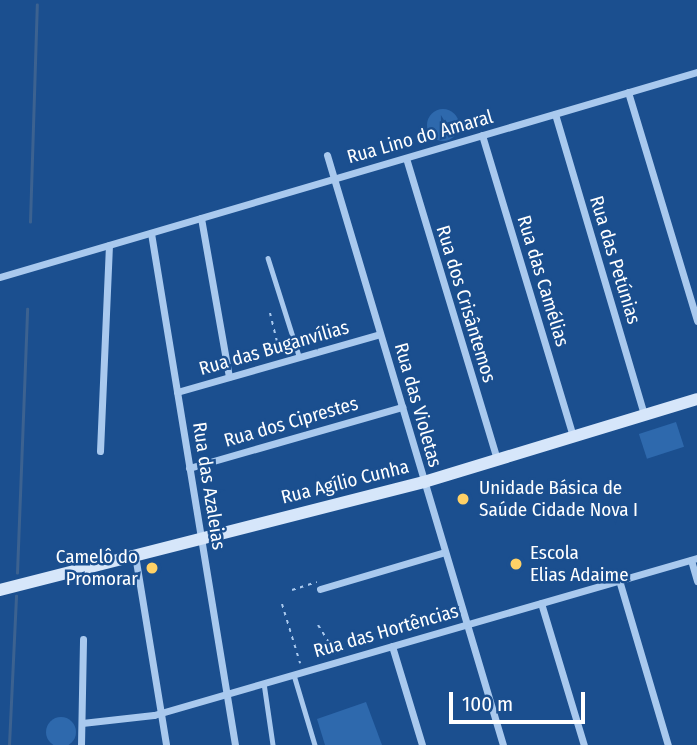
<!DOCTYPE html>
<html>
<head>
<meta charset="utf-8">
<style>
	body { margin:0 }
	#map { position:relative; width:697px; height:745px; overflow:hidden; background:#1b4f8f; font-family:"Fira Sans Condensed",sans-serif }
	div>[style] { position:absolute }
	[style*='--x'] { left:calc(var(--x)*1px); top:calc(var(--y)*1px); width:calc(var(--w)*1px); rotate:calc(var(--a)*1deg) }
	.green>* { inset:0; background:#2e69ad; transform-origin:0 0 }
	.round { border-radius:50% }
	.stream>* { height:2.5px; margin:-1.25px; padding:0 1.25px; transform-origin:1.25px; border-radius:1.25px; background:#3c6290 }
	.path>* { height:2px; margin-top:-1px; transform-origin:0; background:repeating-linear-gradient(90deg,#a9c9ee 0 3.5px,transparent 0 8.5px) }
	.lane>* { height:4.5px; margin:-2.25px; padding:0 2.25px; transform-origin:2.25px; border-radius:2.25px; background:#a9c9ee }
	.street>* { height:7px; margin:-3.5px; padding:0 3.5px; transform-origin:3.5px; border-radius:3.5px; background:#a9c9ee }
	.secondary>* { height:12px; margin:-6px; padding:0 6px; transform-origin:6px; border-radius:6px; background:#d6e6fa }
	.dots>* { width:19px; height:19px; translate:-50% -50%; box-sizing:border-box; border:4px solid #1b4f8f; border-radius:50% }
	span { translate:-50% -50%; white-space:nowrap; text-align:center; line-height:1.15; -webkit-text-stroke:5px #1b4f8f; paint-order:stroke }
	.street-label { font-size:19px; color:#fff }
	.poi-label { font-size:19px; color:#fff }
	.left { translate:0 -50%; text-align:left }
	.right { translate:-100% -50%; text-align:right }
	.scale { position:absolute; left:449px; top:692px; width:136px; height:32px; box-sizing:border-box; border:4px solid #fff; border-top:0; padding-left:9px; font-size:21px; line-height:24px; white-space:nowrap; color:#fff; -webkit-text-stroke:5px #1b4f8f; paint-order:stroke }
</style>
</head>
<body>
<div id="map">
	<div class="green">
		<i class="round" style="left:427px;top:109px;width:32px;height:32px"></i>
		<i style="left:676px;top:422px;width:26px;height:39px;rotate:72deg"></i>
		<i style="clip-path:polygon(366px 702px,382px 745px,325px 745px,317px 719px)"></i>
		<i class="round" style="left:46px;top:717px;width:30px;height:30px"></i>
	</div>
	<div class="stream">
		<i style="--x:30;--y:222;--w:217;--a:-88.2"></i>
		<i style="--x:17;--y:573;--w:264;--a:-87.8"></i>
		<i style="--x:9;--y:745;--w:149;--a:-87.3"></i>
	</div>
	<div class="path">
		<i style="--x:270;--y:313;--w:42;--a:76.3"></i>
		<i style="--x:292;--y:590;--w:26;--a:-18"></i>
		<i style="--x:282;--y:604;--w:62;--a:73"></i>
		<i style="--x:318;--y:625;--w:34;--a:58"></i>
	</div>
	<div class="lane">
		<i style="--x:268;--y:258;--w:103;--a:72.4"></i>
		<i style="--x:294;--y:675;--w:73;--a:73.3"></i>
		<i style="--x:264;--y:683;--w:63;--a:81.7"></i>
	</div>
	<div class="street">
		<i style="--x:628;--y:92;--w:239;--a:73.2"></i>
		<i style="--x:555;--y:114;--w:314;--a:73.5"></i>
		<i style="--x:482;--y:135;--w:315;--a:73.2"></i>
		<i style="--x:327;--y:155;--w:616;--a:73.39"></i>
		<i style="--x:406;--y:158;--w:315;--a:73.2"></i>
		<i style="--x:201;--y:218;--w:161;--a:80"></i>
		<i style="--x:151;--y:233;--w:519;--a:80.68"></i>
		<i style="--x:0;--y:277;--w:727;--a:-16.39"></i>
		<i style="--x:177;--y:392;--w:211;--a:-15.9"></i>
		<i style="--x:100;--y:451;--w:206;--a:-87.5"></i>
		<i style="--x:189;--y:468;--w:222;--a:-16"></i>
		<i style="--x:135;--y:555;--w:193;--a:80.7"></i>
		<i style="--x:691;--y:560;--w:22;--a:74"></i>
		<i style="--x:619;--y:580;--w:172;--a:73.5"></i>
		<i style="--x:320;--y:589;--w:130;--a:-16.5"></i>
		<i style="--x:541;--y:603;--w:148;--a:73.2"></i>
		<i style="--x:392;--y:646;--w:103;--a:73.1"></i>
		<i style="--x:82;--y:723;--w:72;--a:-6.3"></i>
		<i style="--x:154;--y:715;--w:565;--a:-16.13"></i>
		<i style="--x:81;--y:745;--w:106;--a:-88.9"></i>
	</div>
	<div class="secondary">
		<i style="--x:0;--y:590;--w:438;--a:-14.3"></i>
		<i style="--x:424;--y:482;--w:285;--a:-16.9"></i>
	</div>
	<div class="dots">
		<i style="left:463px;top:499px;background:#ffd166"></i>
		<i style="left:516px;top:564px;background:#ffd166"></i>
		<i style="left:152px;top:568px;background:#ffd166"></i>
	</div>
	<div class="street-label">
		<span style="left:420px;top:137px;rotate:-16deg">Rua Lino do Amaral</span>
		<span style="left:615px;top:260px;rotate:73deg">Rua das Petúnias</span>
		<span style="left:543px;top:281px;rotate:73deg">Rua das Camélias</span>
		<span style="left:466px;top:304px;rotate:73deg">Rua dos Crisântemos</span>
		<span style="left:274px;top:348px;rotate:-16deg">Rua das Buganvílias</span>
		<span style="left:418px;top:405px;rotate:74deg">Rua das Violetas</span>
		<span style="left:291px;top:422px;rotate:-16deg">Rua dos Ciprestes</span>
		<span style="left:345px;top:482px;rotate:-14deg">Rua Agílio Cunha</span>
		<span style="left:209px;top:486px;rotate:81deg">Rua das Azaleias</span>
		<span style="left:386px;top:631px;rotate:-16deg">Rua das Hortências</span>
	</div>
	<div class="poi-label">
		<span class="left" style="left:479px;top:499px">Unidade Básica de<br>Saúde Cidade Nova I</span>
		<span class="left" style="left:530px;top:564px">Escola<br>Elias Adaime</span>
		<span class="right" style="left:138px;top:568px">Camelô do<br>Promorar</span>
	</div>
	<div class="scale">100 m</div>
</div>
</body>
</html>
